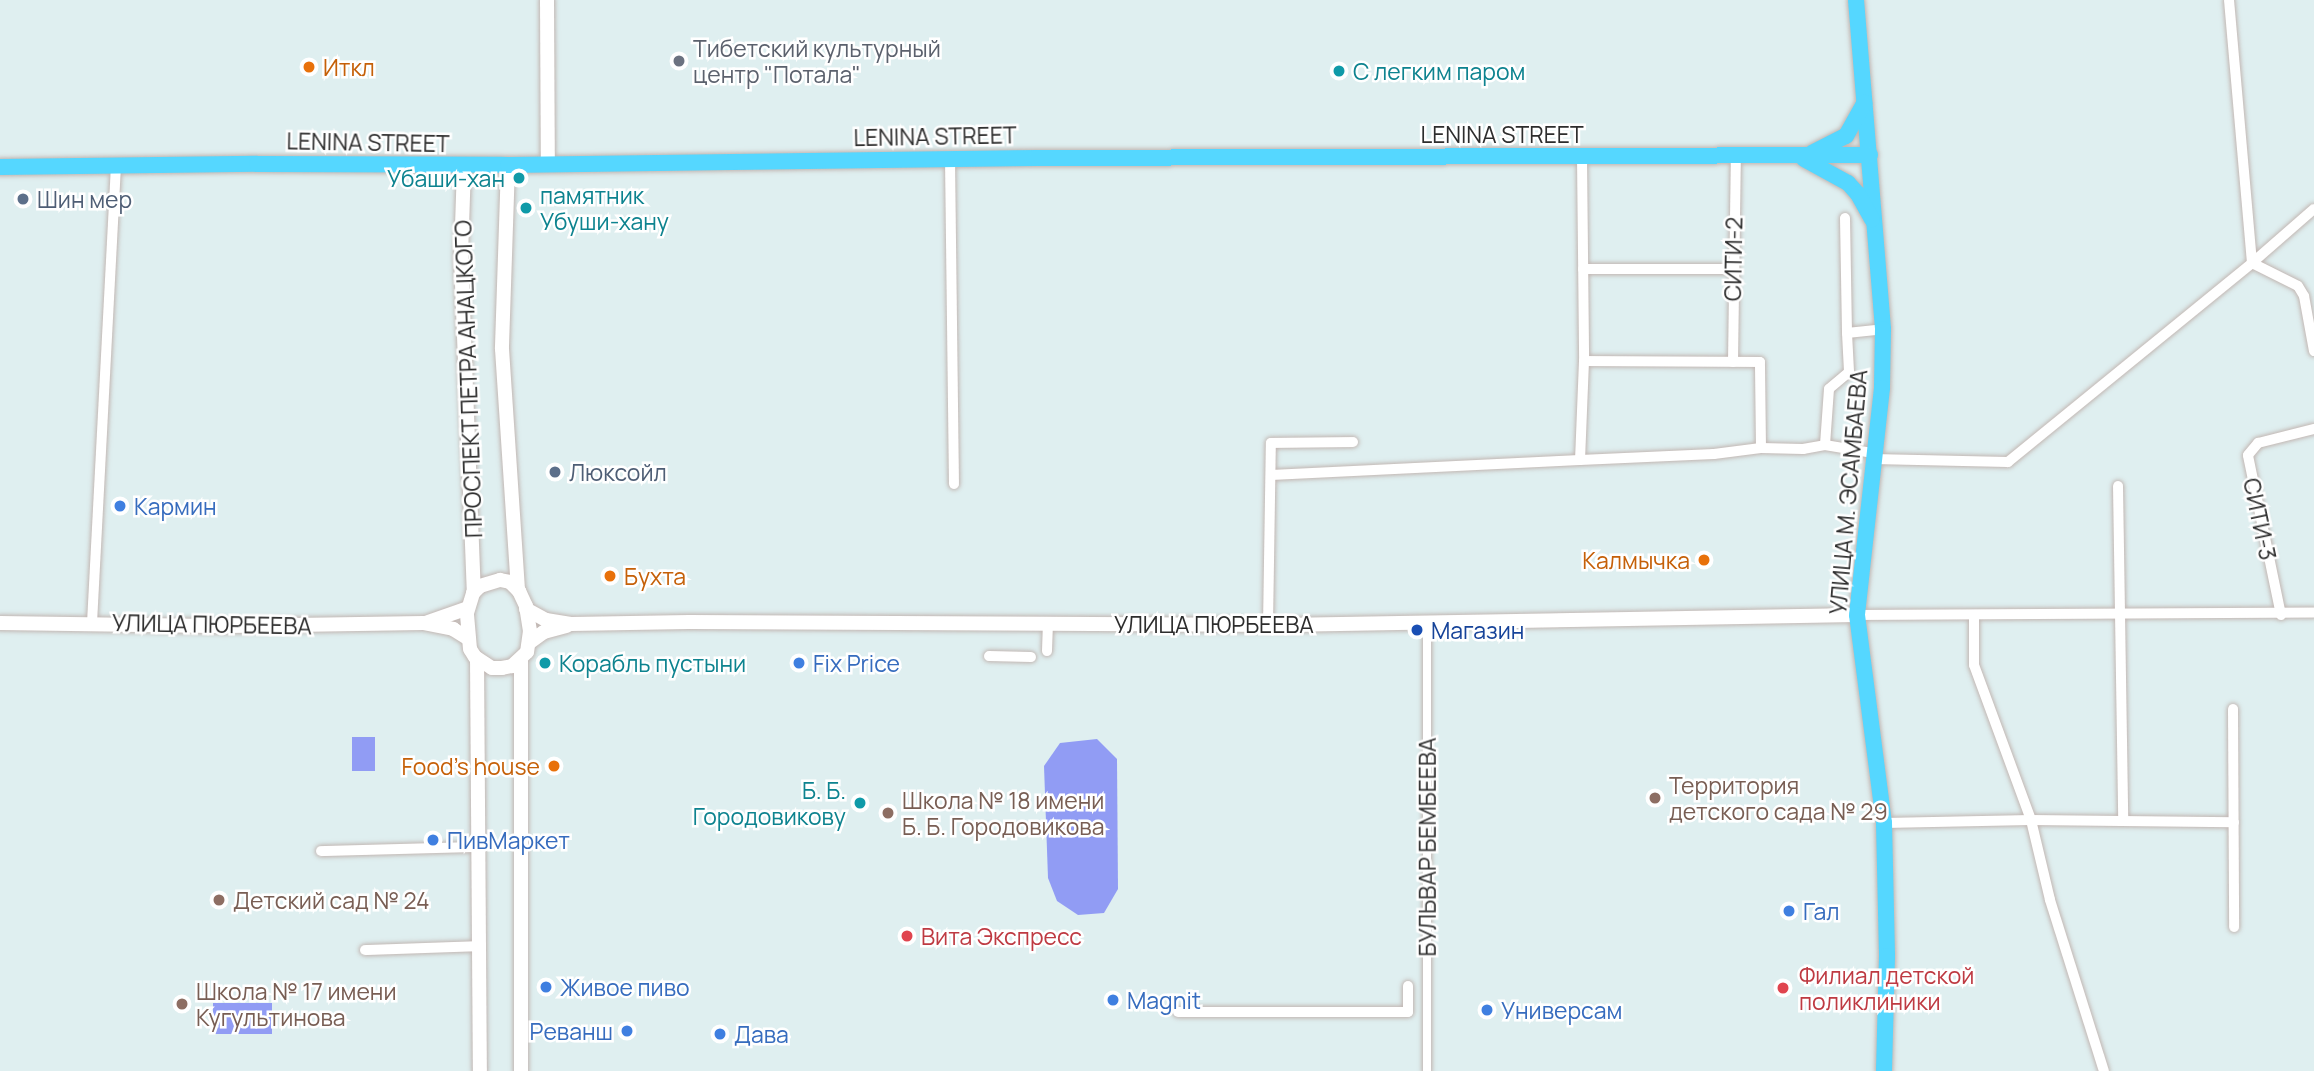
<!DOCTYPE html>
<html>
<head>
<meta charset="utf-8">
<style>
	body { margin:0 }
	#map { position:relative; width:2314px; height:1071px; overflow:hidden; background:#dfeff0; font-family:Manrope,sans-serif }
	div>[style] { position:absolute }
	[style*='--x'] { left:calc(var(--x)*1px); top:calc(var(--y)*1px); width:calc(var(--w)*1px); rotate:calc(var(--a)*1deg) }
	.pitch>* { inset:0; background:#919cf4; transform-origin:0 0 }
	.roads { filter:drop-shadow(0 0 2px #c2b7b3) drop-shadow(0 0 2px #c2b7b3) }
	.pedestrian>* { height:8px; margin:-4px; padding:0 4px; transform-origin:4px; border-radius:4px; background:#fff }
	.minor>* { height:10px; margin:-5px; padding:0 5px; transform-origin:5px; border-radius:5px; background:#fff }
	.secondary>* { height:14px; margin:-7px; padding:0 7px; transform-origin:7px; border-radius:7px; background:#fff }
	.primary>* { height:16px; margin:-8px; padding:0 8px; transform-origin:8px; border-radius:8px; background:#55d7ff }
	.dots>* { width:19px; height:19px; translate:-50% -50%; box-sizing:border-box; border:4px solid #fff; border-radius:50% }
	span { translate:-50% -50%; white-space:nowrap; text-align:center; line-height:1.15; -webkit-text-stroke:5px #fff; paint-order:stroke }
	.worship-label { font-size:23px; color:#5b616d }
	.left { translate:0 -50%; text-align:left }
	.food-label { font-size:23px; color:#c56008 }
	.right { translate:-100% -50%; text-align:right }
	.culture-label { font-size:23px; color:#0d838f }
	.street-label { font-size:23px; color:#2d2d2d }
	.service-label { font-size:23px; color:#4e5e75 }
	.shop-label { font-size:23px; color:#366cbe }
	.transit-label { font-size:23px; color:#164399 }
	.education-label { font-size:23px; color:#785e54 }
	.health-label { font-size:23px; color:#be3a42 }
</style>
</head>
<body>
<div id="map">
	<div class="pitch">
		<i style="left:352px;top:737px;width:23px;height:34px"></i>
		<i style="clip-path:polygon(1097px 739px,1117px 759px,1118px 889px,1104px 913px,1078px 915px,1057px 901px,1048px 878px,1044px 766px,1060px 743px)"></i>
		<i style="left:272px;top:1003px;width:31px;height:59px;rotate:90deg"></i>
	</div>
	<div class="roads">
		<div class="pedestrian">
			<i style="--x:1427;--y:623;--w:448;--a:90"></i>
		</div>
		<div class="minor">
			<i style="--x:2229;--y:0;--w:264;--a:85"></i>
			<i style="--x:2252;--y:263;--w:51;--a:26.6"></i>
			<i style="--x:2298;--y:286;--w:12;--a:59"></i>
			<i style="--x:2304;--y:296;--w:56;--a:79.7"></i>
			<i style="--x:1582;--y:157;--w:204;--a:89.4"></i>
			<i style="--x:1584;--y:361;--w:99;--a:92.3"></i>
			<i style="--x:1580;--y:460;--w:134;--a:-2.6"></i>
			<i style="--x:1714;--y:454;--w:47;--a:-7.3"></i>
			<i style="--x:1761;--y:448;--w:86;--a:-90.7"></i>
			<i style="--x:1760;--y:362;--w:176;--a:-179.7"></i>
			<i style="--x:950;--y:159;--w:325;--a:89.3"></i>
			<i style="--x:1845;--y:218;--w:115;--a:89"></i>
			<i style="--x:1847;--y:333;--w:36;--a:-6"></i>
			<i style="--x:1583;--y:269;--w:149;--a:0"></i>
			<i style="--x:1847;--y:333;--w:39;--a:87"></i>
			<i style="--x:1849;--y:372;--w:26;--a:140"></i>
			<i style="--x:1829;--y:389;--w:56;--a:94.1"></i>
			<i style="--x:1825;--y:445;--w:49;--a:9.5"></i>
			<i style="--x:1733;--y:362;--w:205;--a:-89.2"></i>
			<i style="--x:1761;--y:448;--w:42;--a:1.4"></i>
			<i style="--x:1803;--y:449;--w:22;--a:-10"></i>
			<i style="--x:1873;--y:459;--w:135;--a:1.3"></i>
			<i style="--x:2008;--y:462;--w:315;--a:-39.2"></i>
			<i style="--x:2252;--y:263;--w:82;--a:-41.1"></i>
			<i style="--x:1271;--y:475;--w:309;--a:-2.8"></i>
			<i style="--x:2118;--y:486;--w:335;--a:89.1"></i>
			<i style="--x:1857;--y:615;--w:457;--a:-0.3"></i>
			<i style="--x:2281;--y:615;--w:163;--a:-101.7"></i>
			<i style="--x:2248;--y:455;--w:16;--a:-50"></i>
			<i style="--x:2258;--y:443;--w:58;--a:-14"></i>
			<i style="--x:1974;--y:616;--w:49;--a:90"></i>
			<i style="--x:1974;--y:665;--w:165;--a:69.8"></i>
			<i style="--x:2031;--y:820;--w:82;--a:76.6"></i>
			<i style="--x:2050;--y:900;--w:179;--a:72.5"></i>
			<i style="--x:92;--y:623;--w:458;--a:-87"></i>
			<i style="--x:1268;--y:625;--w:182;--a:-89.1"></i>
			<i style="--x:1271;--y:443;--w:82;--a:-0.7"></i>
			<i style="--x:1047;--y:651;--w:27;--a:-88"></i>
			<i style="--x:989;--y:656;--w:42;--a:1.4"></i>
			<i style="--x:2233;--y:709;--w:218;--a:89.7"></i>
			<i style="--x:1884;--y:823;--w:147;--a:-1.2"></i>
			<i style="--x:2031;--y:820;--w:203;--a:0.6"></i>
			<i style="--x:321;--y:851;--w:157;--a:-1.5"></i>
			<i style="--x:365;--y:950;--w:113;--a:-2"></i>
			<i style="--x:1178;--y:1012;--w:230;--a:0"></i>
			<i style="--x:1408;--y:1012;--w:26;--a:-90"></i>
		</div>
		<div class="secondary">
			<i style="--x:547;--y:0;--w:164;--a:89.7"></i>
			<i style="--x:508;--y:165;--w:184;--a:91.9"></i>
			<i style="--x:502;--y:349;--w:241;--a:86.2"></i>
			<i style="--x:464;--y:166;--w:92;--a:91.9"></i>
			<i style="--x:461;--y:258;--w:334;--a:87.8"></i>
			<i style="--x:500;--y:580;--w:10;--a:11"></i>
			<i style="--x:510;--y:582;--w:13;--a:45"></i>
			<i style="--x:519;--y:591;--w:17;--a:65"></i>
			<i style="--x:526;--y:606;--w:25;--a:81"></i>
			<i style="--x:530;--y:631;--w:21;--a:98"></i>
			<i style="--x:527;--y:652;--w:21;--a:137"></i>
			<i style="--x:512;--y:666;--w:10;--a:169"></i>
			<i style="--x:502;--y:668;--w:10;--a:180"></i>
			<i style="--x:492;--y:668;--w:20;--a:-147"></i>
			<i style="--x:475;--y:657;--w:9;--a:-122"></i>
			<i style="--x:470;--y:649;--w:36;--a:-95"></i>
			<i style="--x:467;--y:613;--w:21;--a:-73"></i>
			<i style="--x:473;--y:593;--w:10;--a:-45"></i>
			<i style="--x:480;--y:586;--w:21;--a:-17"></i>
			<i style="--x:526;--y:609;--w:23;--a:29"></i>
			<i style="--x:546;--y:620;--w:25;--a:9"></i>
			<i style="--x:571;--y:624;--w:118;--a:-1"></i>
			<i style="--x:689;--y:622;--w:593;--a:0.29"></i>
			<i style="--x:1282;--y:625;--w:575;--a:-1"></i>
			<i style="--x:428;--y:622;--w:42;--a:-19.3"></i>
			<i style="--x:0;--y:623;--w:229;--a:0.8"></i>
			<i style="--x:229;--y:626;--w:194;--a:-0.9"></i>
			<i style="--x:423;--y:623;--w:31;--a:11"></i>
			<i style="--x:453;--y:629;--w:19;--a:32"></i>
			<i style="--x:530;--y:642;--w:17;--a:-36"></i>
			<i style="--x:544;--y:632;--w:24;--a:-15"></i>
			<i style="--x:477;--y:659;--w:412;--a:89.6"></i>
			<i style="--x:521;--y:660;--w:411;--a:90"></i>
		</div>
		<div class="primary">
			<i style="--x:1856;--y:0;--w:330;--a:85.3"></i>
			<i style="--x:1883;--y:329;--w:59;--a:91"></i>
			<i style="--x:1882;--y:388;--w:228;--a:96.3"></i>
			<i style="--x:1857;--y:615;--w:210;--a:82.6"></i>
			<i style="--x:1884;--y:823;--w:133;--a:88.7"></i>
			<i style="--x:1887;--y:956;--w:115;--a:91.5"></i>
			<i style="--x:1812;--y:153;--w:38;--a:-27"></i>
			<i style="--x:1846;--y:136;--w:38;--a:-61"></i>
			<i style="--x:1804;--y:159;--w:50;--a:28.6"></i>
			<i style="--x:1848;--y:183;--w:15;--a:48"></i>
			<i style="--x:1858;--y:194;--w:29;--a:61"></i>
			<i style="--x:0;--y:167;--w:257;--a:-0.7"></i>
			<i style="--x:257;--y:164;--w:251;--a:0.2"></i>
			<i style="--x:508;--y:165;--w:529;--a:-0.76"></i>
			<i style="--x:1037;--y:158;--w:833;--a:-0.21"></i>
		</div>
	</div>
	<div class="dots">
		<i style="left:679px;top:61px;background:#6b7280"></i>
		<i style="left:309px;top:67px;background:#e8710a"></i>
		<i style="left:1339px;top:71px;background:#0f9aa8"></i>
		<i style="left:519px;top:178px;background:#0f9aa8"></i>
		<i style="left:23px;top:199px;background:#5c6f8a"></i>
		<i style="left:526px;top:208px;background:#0f9aa8"></i>
		<i style="left:555px;top:472px;background:#5c6f8a"></i>
		<i style="left:120px;top:506px;background:#3f7fe0"></i>
		<i style="left:1704px;top:560px;background:#e8710a"></i>
		<i style="left:610px;top:576px;background:#e8710a"></i>
		<i style="left:1417px;top:630px;background:#1a4fb4"></i>
		<i style="left:545px;top:663px;background:#0f9aa8"></i>
		<i style="left:799px;top:663px;background:#3f7fe0"></i>
		<i style="left:554px;top:766px;background:#e8710a"></i>
		<i style="left:1655px;top:798px;background:#8d6e63"></i>
		<i style="left:860px;top:803px;background:#0f9aa8"></i>
		<i style="left:888px;top:813px;background:#8d6e63"></i>
		<i style="left:433px;top:840px;background:#3f7fe0"></i>
		<i style="left:219px;top:900px;background:#8d6e63"></i>
		<i style="left:1789px;top:911px;background:#3f7fe0"></i>
		<i style="left:907px;top:936px;background:#e0444e"></i>
		<i style="left:546px;top:987px;background:#3f7fe0"></i>
		<i style="left:1783px;top:988px;background:#e0444e"></i>
		<i style="left:1113px;top:1000px;background:#3f7fe0"></i>
		<i style="left:182px;top:1004px;background:#8d6e63"></i>
		<i style="left:1487px;top:1010px;background:#3f7fe0"></i>
		<i style="left:627px;top:1031px;background:#3f7fe0"></i>
		<i style="left:720px;top:1034px;background:#3f7fe0"></i>
	</div>
	<div class="worship-label">
		<span class="left" style="left:693px;top:61px">Тибетский культурный<br>центр "Потала"</span>
	</div>
	<div class="food-label">
		<span class="left" style="left:323px;top:67px">Иткл</span>
		<span class="right" style="left:1690px;top:560px">Калмычка</span>
		<span class="left" style="left:624px;top:576px">Бухта</span>
		<span class="right" style="left:540px;top:766px">Food's house</span>
	</div>
	<div class="culture-label">
		<span class="left" style="left:1353px;top:71px">С легким паром</span>
		<span class="right" style="left:505px;top:178px">Убаши-хан</span>
		<span class="left" style="left:540px;top:208px">памятник<br>Убуши-хану</span>
		<span class="left" style="left:559px;top:663px">Корабль пустыни</span>
		<span class="right" style="left:846px;top:803px">Б. Б.<br>Городовикову</span>
	</div>
	<div class="street-label">
		<span style="left:1502px;top:134px">LENINA STREET</span>
		<span style="left:935px;top:136px;rotate:-1deg">LENINA STREET</span>
		<span style="left:368px;top:142px;rotate:1deg">LENINA STREET</span>
		<span style="left:1733px;top:259px;rotate:-89deg">СИТИ-2</span>
		<span style="left:468px;top:379px;rotate:-92deg">ПРОСПЕКТ ПЕТРА АНАЦКОГО</span>
		<span style="left:1848px;top:492px;rotate:-85deg">УЛИЦА М. ЭСАМБАЕВА</span>
		<span style="left:2260px;top:519px;rotate:78deg">СИТИ-3</span>
		<span style="left:212px;top:624px;rotate:1deg">УЛИЦА ПЮРБЕЕВА</span>
		<span style="left:1214px;top:624px">УЛИЦА ПЮРБЕЕВА</span>
		<span style="left:1427px;top:847px;rotate:-90deg">БУЛЬВАР БЕМБЕЕВА</span>
	</div>
	<div class="service-label">
		<span class="left" style="left:37px;top:199px">Шин мер</span>
		<span class="left" style="left:569px;top:472px">Люксойл</span>
	</div>
	<div class="shop-label">
		<span class="left" style="left:134px;top:506px">Кармин</span>
		<span class="left" style="left:813px;top:663px">Fix Price</span>
		<span class="left" style="left:447px;top:840px">ПивМаркет</span>
		<span class="left" style="left:1803px;top:911px">Гал</span>
		<span class="left" style="left:560px;top:987px">Живое пиво</span>
		<span class="left" style="left:1127px;top:1000px">Magnit</span>
		<span class="left" style="left:1501px;top:1010px">Универсам</span>
		<span class="right" style="left:613px;top:1031px">Реванш</span>
		<span class="left" style="left:734px;top:1034px">Дава</span>
	</div>
	<div class="transit-label">
		<span class="left" style="left:1431px;top:630px">Магазин</span>
	</div>
	<div class="education-label">
		<span class="left" style="left:1669px;top:798px">Территория<br>детского сада № 29</span>
		<span class="left" style="left:902px;top:813px">Школа № 18 имени<br>Б. Б. Городовикова</span>
		<span class="left" style="left:233px;top:900px">Детский сад № 24</span>
		<span class="left" style="left:196px;top:1004px">Школа № 17 имени<br>Кугультинова</span>
	</div>
	<div class="health-label">
		<span class="left" style="left:921px;top:936px">Вита Экспресс</span>
		<span class="left" style="left:1799px;top:988px">Филиал детской<br>поликлиники</span>
	</div>
</div>
</body>
</html>
